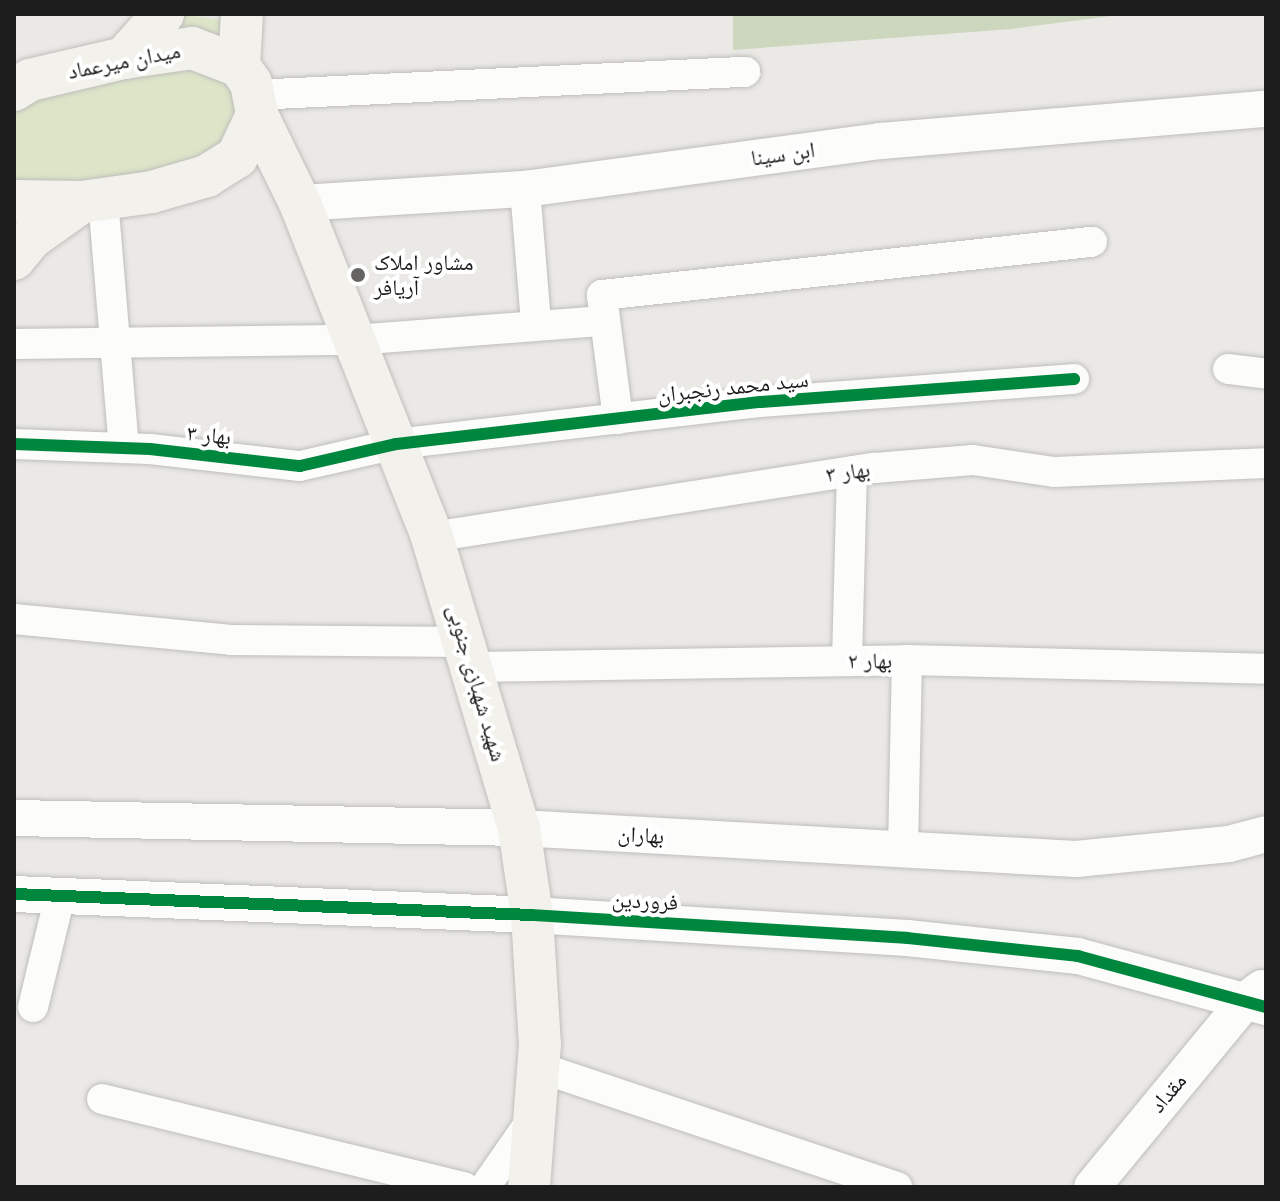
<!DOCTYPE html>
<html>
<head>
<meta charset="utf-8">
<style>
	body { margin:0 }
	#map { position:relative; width:1280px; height:1201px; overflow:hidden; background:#ebe9e6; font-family:Quicksand,"Noto Naskh Arabic",sans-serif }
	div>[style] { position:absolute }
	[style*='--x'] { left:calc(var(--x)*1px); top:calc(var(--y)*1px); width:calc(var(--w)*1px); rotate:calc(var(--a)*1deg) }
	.grass>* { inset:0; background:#dde5c8 }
	.forest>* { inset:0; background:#ccd7be }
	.roads { filter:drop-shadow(0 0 2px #bebebc) drop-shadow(0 0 2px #bebebc) }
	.minor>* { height:30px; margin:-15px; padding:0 15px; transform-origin:15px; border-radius:15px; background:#fcfcfb }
	.tertiary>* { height:36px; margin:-18px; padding:0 18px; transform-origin:18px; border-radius:18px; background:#fcfcfb }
	.secondary>* { height:42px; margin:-21px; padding:0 21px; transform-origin:21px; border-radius:21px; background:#f2f1eb }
	.cycleway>* { height:12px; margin:-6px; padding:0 6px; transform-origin:6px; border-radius:6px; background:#00873e }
	.dots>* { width:22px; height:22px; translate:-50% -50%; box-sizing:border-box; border:4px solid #fff; border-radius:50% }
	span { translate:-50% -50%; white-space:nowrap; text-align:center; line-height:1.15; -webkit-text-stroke:8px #fff; paint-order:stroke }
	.street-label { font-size:22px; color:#1d1d1d }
	.poi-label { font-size:22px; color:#1d1d1d }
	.left { translate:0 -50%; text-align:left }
	.frame { position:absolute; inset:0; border:16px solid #1d1d1d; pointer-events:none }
</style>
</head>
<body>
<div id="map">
	<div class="grass">
		<i style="clip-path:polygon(182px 14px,221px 20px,220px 41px,163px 28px)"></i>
		<i style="clip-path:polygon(180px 62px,217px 71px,239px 98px,239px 128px,213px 156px,145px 174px,56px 183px,14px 181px,14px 103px)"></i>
	</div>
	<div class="forest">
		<i style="clip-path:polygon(733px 14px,1127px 14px,1011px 29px,733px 50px)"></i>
	</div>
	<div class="roads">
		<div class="minor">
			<i style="--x:253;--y:95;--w:493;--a:-2.7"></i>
			<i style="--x:525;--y:189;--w:135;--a:85.3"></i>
			<i style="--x:103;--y:199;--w:250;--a:85.2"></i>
			<i style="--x:14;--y:344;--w:341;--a:-0.7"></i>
			<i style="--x:355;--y:340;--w:249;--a:-4.4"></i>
			<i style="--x:1228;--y:369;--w:38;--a:7"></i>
			<i style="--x:618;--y:419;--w:125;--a:-97.4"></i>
			<i style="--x:602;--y:295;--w:493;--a:-6.2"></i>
			<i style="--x:14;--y:444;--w:136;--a:2.1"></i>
			<i style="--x:150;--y:449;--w:151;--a:6.5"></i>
			<i style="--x:300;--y:466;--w:98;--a:-12.9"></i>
			<i style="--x:396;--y:444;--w:367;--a:-6.6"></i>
			<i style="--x:761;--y:402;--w:314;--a:-4.2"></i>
			<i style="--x:432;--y:537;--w:448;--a:-8.9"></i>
			<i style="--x:875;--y:468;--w:98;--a:-4.7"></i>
			<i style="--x:973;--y:460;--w:82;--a:8.4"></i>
			<i style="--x:1054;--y:472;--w:212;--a:-2.4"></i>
			<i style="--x:14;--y:619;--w:218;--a:5.5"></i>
			<i style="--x:231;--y:640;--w:236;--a:0.5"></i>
			<i style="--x:847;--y:661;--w:190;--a:-88.5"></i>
			<i style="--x:474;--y:667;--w:433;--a:-0.9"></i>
			<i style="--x:907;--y:660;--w:359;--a:1.4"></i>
			<i style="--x:903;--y:849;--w:189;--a:-88.8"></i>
			<i style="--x:33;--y:1007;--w:114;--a:-76.3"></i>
			<i style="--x:538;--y:1067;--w:379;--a:18.5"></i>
			<i style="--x:102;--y:1099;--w:373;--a:13.7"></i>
			<i style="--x:485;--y:1187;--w:84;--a:-55.2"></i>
		</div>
		<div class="tertiary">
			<i style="--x:300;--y:203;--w:225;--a:-3.6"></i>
			<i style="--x:525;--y:189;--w:359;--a:-7.7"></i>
			<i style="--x:881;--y:141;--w:386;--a:-4.8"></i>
			<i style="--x:14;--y:818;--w:505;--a:1.13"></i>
			<i style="--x:519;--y:828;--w:558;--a:3.19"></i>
			<i style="--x:1076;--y:859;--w:154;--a:-5.6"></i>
			<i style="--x:1229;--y:844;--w:38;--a:-15"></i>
			<i style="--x:14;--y:894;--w:518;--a:2.32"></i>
			<i style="--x:532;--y:915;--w:376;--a:3.5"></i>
			<i style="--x:907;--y:938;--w:172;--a:6"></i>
			<i style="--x:1078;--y:956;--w:195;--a:15.2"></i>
			<i style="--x:1092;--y:1187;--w:242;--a:-50.5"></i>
			<i style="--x:1246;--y:1000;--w:20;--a:-37"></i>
		</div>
		<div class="secondary">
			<i style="--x:124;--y:58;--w:59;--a:-48.4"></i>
			<i style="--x:239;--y:66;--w:52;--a:-86.7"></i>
			<i style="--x:14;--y:90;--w:19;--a:-32"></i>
			<i style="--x:30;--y:80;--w:97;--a:-13.2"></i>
			<i style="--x:124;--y:58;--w:69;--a:-8.4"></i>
			<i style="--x:192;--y:48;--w:50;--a:21"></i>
			<i style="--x:239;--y:66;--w:21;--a:55"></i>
			<i style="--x:251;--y:83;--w:33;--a:79"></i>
			<i style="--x:257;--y:115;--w:47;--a:115.5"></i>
			<i style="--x:237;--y:157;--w:36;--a:148"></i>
			<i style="--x:207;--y:176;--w:57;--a:163.8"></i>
			<i style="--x:152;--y:192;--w:71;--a:171.9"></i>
			<i style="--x:82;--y:202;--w:68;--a:-179.2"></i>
			<i style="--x:257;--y:115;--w:98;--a:64"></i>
			<i style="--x:300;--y:203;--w:359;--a:68.4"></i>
			<i style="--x:432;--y:537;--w:304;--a:73.4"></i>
			<i style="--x:519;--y:828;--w:88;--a:81.5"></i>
			<i style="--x:532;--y:915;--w:129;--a:86.5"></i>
			<i style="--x:540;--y:1044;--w:143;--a:94.4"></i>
			<i style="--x:14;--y:259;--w:26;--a:-51"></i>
			<i style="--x:30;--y:239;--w:64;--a:-35.4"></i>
		</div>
	</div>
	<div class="cycleway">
		<i style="--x:14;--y:444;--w:136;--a:2.1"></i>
		<i style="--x:150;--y:449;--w:151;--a:6.5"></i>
		<i style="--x:300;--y:466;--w:98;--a:-12.9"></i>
		<i style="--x:396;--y:444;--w:367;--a:-6.6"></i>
		<i style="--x:761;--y:402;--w:314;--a:-4.2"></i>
		<i style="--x:14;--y:894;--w:518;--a:2.32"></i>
		<i style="--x:532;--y:915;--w:376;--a:3.5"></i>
		<i style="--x:907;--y:938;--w:172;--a:6"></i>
		<i style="--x:1078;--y:956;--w:195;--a:15.2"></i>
	</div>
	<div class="dots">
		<i style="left:358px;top:275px;background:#656463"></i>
	</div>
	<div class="street-label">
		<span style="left:124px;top:61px;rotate:-11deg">میدان میرعماد</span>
		<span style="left:783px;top:154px;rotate:-8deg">ابن سینا</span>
		<span style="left:733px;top:387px;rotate:-6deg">سید محمد رنجبران</span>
		<span style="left:209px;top:435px;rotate:6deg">بهار ۳</span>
		<span style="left:848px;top:472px;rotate:-8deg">بهار ۳</span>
		<span style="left:870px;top:661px;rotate:-1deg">بهار ۲</span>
		<span style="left:477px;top:683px;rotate:74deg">شهید شهبازی جنوبی</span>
		<span style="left:641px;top:835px;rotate:3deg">بهاران</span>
		<span style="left:645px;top:901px;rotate:3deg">فروردین</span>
		<span style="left:1168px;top:1093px;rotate:-50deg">مقداد</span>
	</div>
	<div class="poi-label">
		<span class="left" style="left:374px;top:275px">مشاور املاک<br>آریافر</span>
	</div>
	<div class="frame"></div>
</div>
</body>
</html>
